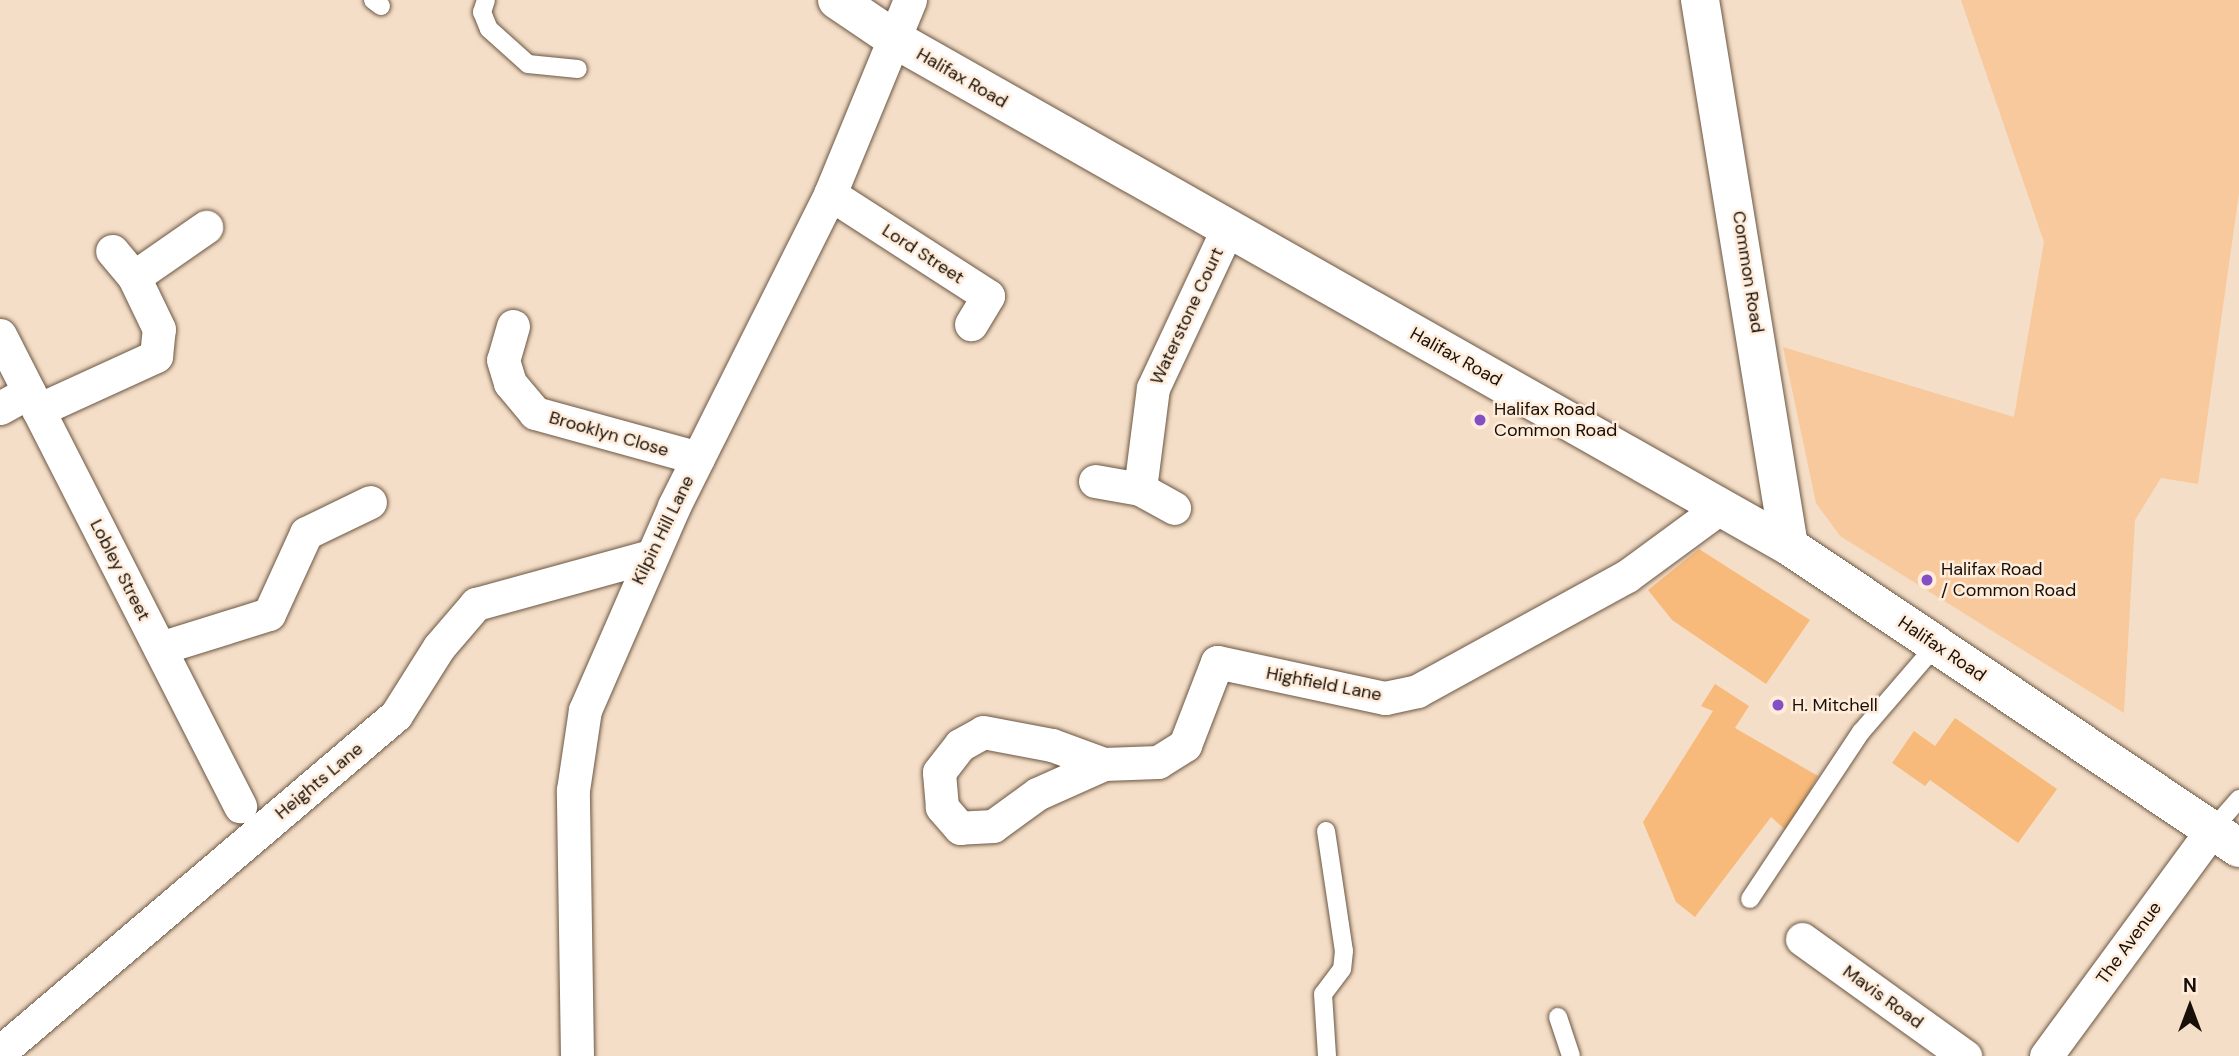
<!DOCTYPE html>
<html>
<head>
<meta charset="utf-8">
<style>
	body { margin:0 }
	#map { position:relative; width:2239px; height:1056px; overflow:hidden; background:#f5dec7; font-family:"DM Sans",sans-serif }
	div>[style] { position:absolute }
	[style*='--x'] { left:calc(var(--x)*1px); top:calc(var(--y)*1px); width:calc(var(--w)*1px); rotate:calc(var(--a)*1deg) }
	.green>* { inset:0; background:#f7c99c }
	.building>* { inset:0; background:#f7ba7a }
	.roads { filter:drop-shadow(0 0 2px #6b5744) drop-shadow(0 0 2px #6b5744) }
	.service>* { height:18px; margin:-9px; padding:0 9px; transform-origin:9px; border-radius:9px; background:#fff }
	.minor>* { height:33px; margin:-16.5px; padding:0 16.5px; transform-origin:16.5px; border-radius:16.5px; background:#fff }
	.tertiary>* { height:38px; margin:-19px; padding:0 19px; transform-origin:19px; border-radius:19px; background:#fff }
	.primary>* { height:38px; margin:-19px; padding:0 19px; transform-origin:19px; border-radius:19px; background:#fff }
	.dots>* { width:19px; height:19px; translate:-50% -50%; box-sizing:border-box; border:4px solid #ffecda; border-radius:50% }
	span { translate:-50% -50%; white-space:nowrap; text-align:center; line-height:1.15; -webkit-text-stroke:5px #ffecda; paint-order:stroke }
	.street-label { font-size:18px; color:#181008 }
	.poi-label { font-size:18px; color:#181008 }
	.left { translate:0 -50%; text-align:left }
	.north { position:absolute; left:2155px; top:972px; width:70px; height:70px; -webkit-text-stroke:5px #ffecda; paint-order:stroke; rotate:0deg; font-size:19px; font-weight:700; line-height:28px; text-align:center; color:#181008 }
	.north::after { content:''; display:block; margin:auto; width:24px; height:32px; background:#181008; clip-path:polygon(50% 0,100% 100%,50% 72%,0 100%) }
</style>
</head>
<body>
<div id="map">
	<div class="green">
		<i style="clip-path:polygon(1961px 0,2239px 0,2239px 193px,2198px 484px,2161px 478px,2135px 520px,2124px 713px,1840px 536px,1816px 503px,1783px 347px,2014px 417px,2044px 242px)"></i>
	</div>
	<div class="building">
		<i style="clip-path:polygon(1699px 549px,1810px 620px,1766px 684px,1672px 620px,1648px 590px)"></i>
		<i style="clip-path:polygon(1715px 684px,1749px 706px,1735px 728px,1818px 776px,1787px 831px,1771px 817px,1695px 917px,1676px 902px,1643px 822px,1713px 711px,1701px 706px)"></i>
		<i style="clip-path:polygon(1955px 718px,2057px 789px,2018px 843px,1930px 780px,1925px 786px,1892px 763px,1914px 731px,1935px 746px)"></i>
	</div>
	<div class="roads">
		<div class="service">
			<i style="--x:373;--y:0;--w:10;--a:37"></i>
			<i style="--x:486;--y:0;--w:13;--a:108"></i>
			<i style="--x:482;--y:12;--w:18;--a:68"></i>
			<i style="--x:489;--y:29;--w:52;--a:41.9"></i>
			<i style="--x:528;--y:64;--w:50;--a:5.7"></i>
			<i style="--x:2212;--y:830;--w:41;--a:-48.9"></i>
			<i style="--x:1326;--y:831;--w:121;--a:81.5"></i>
			<i style="--x:1344;--y:951;--w:18;--a:96"></i>
			<i style="--x:1342;--y:969;--w:31;--a:127"></i>
			<i style="--x:1323;--y:994;--w:62;--a:86.3"></i>
			<i style="--x:1750;--y:899;--w:201;--a:-56.4"></i>
			<i style="--x:1861;--y:732;--w:115;--a:-49.2"></i>
			<i style="--x:1558;--y:1017;--w:41;--a:71.6"></i>
		</div>
		<div class="minor">
			<i style="--x:830;--y:194;--w:188;--a:32.8"></i>
			<i style="--x:988;--y:296;--w:33;--a:121"></i>
			<i style="--x:134;--y:277;--w:88;--a:-34.8"></i>
			<i style="--x:513;--y:326;--w:35;--a:106"></i>
			<i style="--x:503;--y:360;--w:24;--a:73"></i>
			<i style="--x:510;--y:383;--w:39;--a:50"></i>
			<i style="--x:535;--y:413;--w:169;--a:15.4"></i>
			<i style="--x:0;--y:335;--w:529;--a:63"></i>
			<i style="--x:0;--y:408;--w:33;--a:-29"></i>
			<i style="--x:38;--y:410;--w:130;--a:-24.6"></i>
			<i style="--x:156;--y:356;--w:27;--a:-84"></i>
			<i style="--x:159;--y:329;--w:58;--a:-115.7"></i>
			<i style="--x:134;--y:277;--w:34;--a:-130"></i>
			<i style="--x:1095;--y:481;--w:46;--a:10.1"></i>
			<i style="--x:1140;--y:489;--w:39;--a:29"></i>
			<i style="--x:1140;--y:489;--w:102;--a:-82.7"></i>
			<i style="--x:1153;--y:388;--w:177;--a:-64.9"></i>
			<i style="--x:160;--y:648;--w:114;--a:-17.3"></i>
			<i style="--x:269;--y:614;--w:89;--a:-65.4"></i>
			<i style="--x:306;--y:533;--w:71;--a:-25.8"></i>
			<i style="--x:1104;--y:764;--w:73;--a:155.9"></i>
			<i style="--x:1037;--y:794;--w:54;--a:144"></i>
			<i style="--x:993;--y:826;--w:33;--a:177"></i>
			<i style="--x:960;--y:828;--w:28;--a:-131"></i>
			<i style="--x:942;--y:807;--w:35;--a:-95"></i>
			<i style="--x:939;--y:772;--w:34;--a:-52"></i>
			<i style="--x:960;--y:745;--w:26;--a:-29"></i>
			<i style="--x:983;--y:732;--w:70;--a:10.7"></i>
			<i style="--x:1052;--y:745;--w:55;--a:20.1"></i>
			<i style="--x:1104;--y:764;--w:54;--a:-2.1"></i>
			<i style="--x:1158;--y:762;--w:32;--a:-32"></i>
			<i style="--x:1185;--y:745;--w:89;--a:-68.9"></i>
			<i style="--x:1217;--y:662;--w:172;--a:12.1"></i>
			<i style="--x:1385;--y:698;--w:33;--a:-12"></i>
			<i style="--x:1417;--y:691;--w:239;--a:-28.7"></i>
			<i style="--x:1627;--y:576;--w:117;--a:-36.3"></i>
			<i style="--x:1802;--y:939;--w:201;--a:35.7"></i>
			<i style="--x:0;--y:1052;--w:520;--a:-40.4"></i>
			<i style="--x:396;--y:715;--w:80;--a:-57.7"></i>
			<i style="--x:439;--y:647;--w:57;--a:-49.3"></i>
			<i style="--x:476;--y:604;--w:180;--a:-15.4"></i>
			<i style="--x:577;--y:1056;--w:266;--a:-90.9"></i>
			<i style="--x:573;--y:790;--w:81;--a:-81.5"></i>
			<i style="--x:585;--y:710;--w:223;--a:-66.4"></i>
			<i style="--x:674;--y:506;--w:349;--a:-63.4"></i>
			<i style="--x:830;--y:194;--w:210;--a:-67.6"></i>
			<i style="--x:2046;--y:1056;--w:280;--a:-53.7"></i>
		</div>
		<div class="tertiary">
			<i style="--x:1700;--y:0;--w:553;--a:80.74"></i>
		</div>
		<div class="primary">
			<i style="--x:837;--y:0;--w:71;--a:34.1"></i>
			<i style="--x:896;--y:40;--w:1026;--a:29.54"></i>
			<i style="--x:1789;--y:546;--w:542;--a:33.87"></i>
		</div>
	</div>
	<div class="dots">
		<i style="left:1480px;top:420px;background:#844ec5"></i>
		<i style="left:1927px;top:580px;background:#844ec5"></i>
		<i style="left:1778px;top:705px;background:#844ec5"></i>
	</div>
	<div class="street-label">
		<span style="left:962px;top:78px;rotate:30deg">Halifax Road</span>
		<span style="left:923px;top:254px;rotate:33deg">Lord Street</span>
		<span style="left:1748px;top:272px;rotate:81deg">Common Road</span>
		<span style="left:1187px;top:316px;rotate:-65deg">Waterstone Court</span>
		<span style="left:1456px;top:357px;rotate:29deg">Halifax Road</span>
		<span style="left:609px;top:434px;rotate:16deg">Brooklyn Close</span>
		<span style="left:663px;top:530px;rotate:-64deg">Kilpin Hill Lane</span>
		<span style="left:120px;top:570px;rotate:63deg">Lobley Street</span>
		<span style="left:1942px;top:649px;rotate:34deg">Halifax Road</span>
		<span style="left:1324px;top:684px;rotate:11deg">Highfield Lane</span>
		<span style="left:319px;top:781px;rotate:-40deg">Heights Lane</span>
		<span style="left:2129px;top:943px;rotate:-54deg">The Avenue</span>
		<span style="left:1883px;top:997px;rotate:36deg">Mavis Road</span>
	</div>
	<div class="poi-label">
		<span class="left" style="left:1494px;top:420px">Halifax Road<br>Common Road</span>
		<span class="left" style="left:1941px;top:580px">Halifax Road<br>/ Common Road</span>
		<span class="left" style="left:1792px;top:705px">H. Mitchell</span>
	</div>
	<div class="north">N</div>
</div>
</body>
</html>
